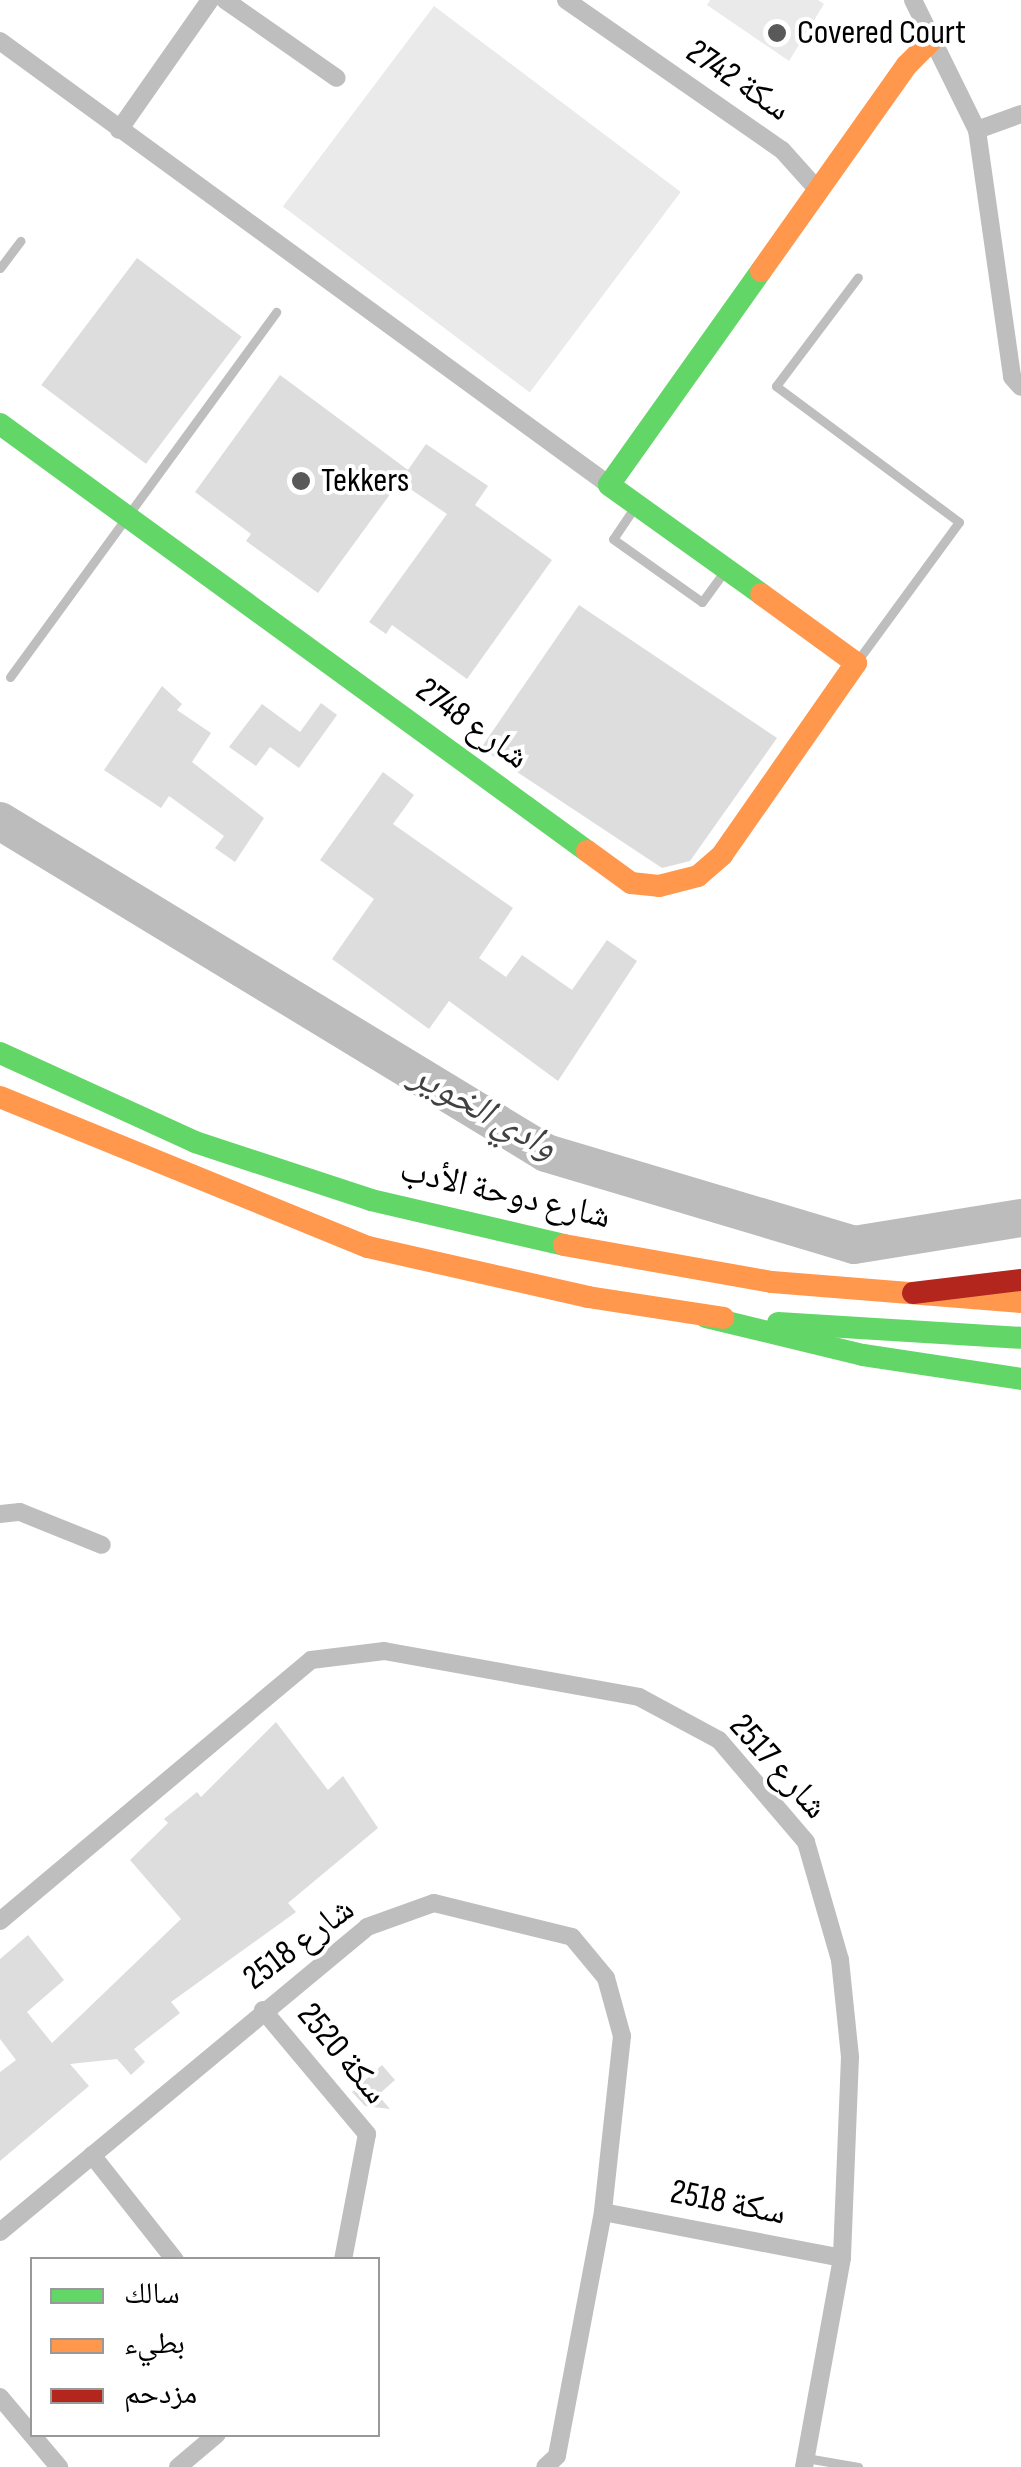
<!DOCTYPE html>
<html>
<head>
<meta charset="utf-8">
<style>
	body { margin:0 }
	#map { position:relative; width:1021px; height:2467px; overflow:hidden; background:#fff; font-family:"Sofia Sans Condensed","Noto Naskh Arabic",sans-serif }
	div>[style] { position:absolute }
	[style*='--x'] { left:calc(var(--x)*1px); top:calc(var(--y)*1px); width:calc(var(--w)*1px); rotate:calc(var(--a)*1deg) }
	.green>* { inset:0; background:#eaeaea; transform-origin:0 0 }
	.river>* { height:38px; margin:-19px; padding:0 19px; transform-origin:19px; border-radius:19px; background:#bcbcbc }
	.building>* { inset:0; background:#ddd; transform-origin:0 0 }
	.lane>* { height:9px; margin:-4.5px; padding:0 4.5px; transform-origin:4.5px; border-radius:4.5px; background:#bebebe }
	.street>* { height:18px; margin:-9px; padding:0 9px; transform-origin:9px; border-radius:9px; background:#bebebe }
	.fast>* { height:22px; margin:-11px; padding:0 11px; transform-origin:11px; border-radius:11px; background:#63d668 }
	.slow>* { height:22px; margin:-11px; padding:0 11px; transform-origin:11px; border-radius:11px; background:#ff974d }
	.jam>* { height:22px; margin:-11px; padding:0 11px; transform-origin:11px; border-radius:11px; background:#b3261e }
	.dots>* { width:28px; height:28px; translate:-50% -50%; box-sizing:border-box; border:5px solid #fff; border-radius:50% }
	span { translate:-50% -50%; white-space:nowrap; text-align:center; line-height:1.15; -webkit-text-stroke:8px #fff; paint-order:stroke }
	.poi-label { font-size:35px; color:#000 }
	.left { translate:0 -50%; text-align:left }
	.street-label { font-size:35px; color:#000 }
	.water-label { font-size:38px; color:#414141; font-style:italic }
	.legend { position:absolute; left:30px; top:2257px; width:350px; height:180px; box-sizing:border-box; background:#fff; border:2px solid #999; margin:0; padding:12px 18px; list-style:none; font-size:30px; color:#000 }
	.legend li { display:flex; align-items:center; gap:20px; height:50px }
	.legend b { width:50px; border:2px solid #999 }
</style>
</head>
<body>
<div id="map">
	<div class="green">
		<i style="clip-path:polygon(710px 0,818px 0,824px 4px,789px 61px,707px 5px)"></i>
		<i style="left:434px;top:6px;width:309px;height:251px;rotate:37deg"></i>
	</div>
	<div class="river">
		<i style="--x:0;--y:821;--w:639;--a:31.3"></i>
		<i style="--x:546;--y:1153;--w:321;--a:16.6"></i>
		<i style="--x:854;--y:1245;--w:169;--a:-9.2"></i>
	</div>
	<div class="building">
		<i style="left:137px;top:258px;width:131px;height:159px;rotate:37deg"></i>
		<i style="clip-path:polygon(280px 375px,408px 470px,426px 444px,488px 486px,475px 505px,552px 560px,467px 679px,392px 625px,386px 634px,369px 622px,447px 514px,400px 482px,407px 471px,318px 593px,246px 541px,251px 534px,195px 492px)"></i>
		<i style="clip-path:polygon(579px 605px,777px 738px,690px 861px,662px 868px,481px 748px)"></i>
		<i style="clip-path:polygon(162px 686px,182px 704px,177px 710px,211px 733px,192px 762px,264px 818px,235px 862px,215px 848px,224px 836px,169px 796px,161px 808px,104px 770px)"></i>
		<i style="clip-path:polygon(321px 703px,337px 715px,299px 768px,270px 747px,256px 766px,229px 747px,262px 704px,300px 732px)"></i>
		<i style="clip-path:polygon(383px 772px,414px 795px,393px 824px,513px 908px,479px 958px,506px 977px,522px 955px,572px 990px,607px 940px,637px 961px,558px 1081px,449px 1001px,429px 1029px,332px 959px,374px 899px,320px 860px)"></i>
		<i style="clip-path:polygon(276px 1722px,328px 1790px,343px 1776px,378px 1828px,288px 1903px,296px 1912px,171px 2002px,180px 2013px,134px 2049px,145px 2062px,131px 2075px,117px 2059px,70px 2064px,89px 2086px,0 2161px,0 2072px,16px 2060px,0 2039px,0 1959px,28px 1935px,64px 1980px,27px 2012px,52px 2043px,181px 1919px,130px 1860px,168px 1823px,164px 1819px,197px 1792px,201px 1797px)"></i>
		<i style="clip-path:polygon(382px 2065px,395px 2080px,378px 2095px,390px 2109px,365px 2106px,352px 2092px)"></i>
	</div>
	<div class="lane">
		<i style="--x:0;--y:268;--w:34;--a:-53"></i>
		<i style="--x:634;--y:508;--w:37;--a:124"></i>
		<i style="--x:613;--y:539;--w:109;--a:35.3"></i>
		<i style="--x:702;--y:602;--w:37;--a:-54"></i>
		<i style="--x:858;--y:660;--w:171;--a:-53.8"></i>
		<i style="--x:959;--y:522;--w:228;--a:-143.4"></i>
		<i style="--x:776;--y:386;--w:136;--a:-53"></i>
		<i style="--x:10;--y:677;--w:452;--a:-53.9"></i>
		<i style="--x:806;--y:2458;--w:53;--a:9.8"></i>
	</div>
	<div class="street">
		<i style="--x:225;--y:0;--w:136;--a:34.9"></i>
		<i style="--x:566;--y:0;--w:263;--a:34.8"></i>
		<i style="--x:782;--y:150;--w:52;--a:48.1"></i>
		<i style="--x:913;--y:0;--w:145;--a:63.8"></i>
		<i style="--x:977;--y:130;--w:249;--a:81.9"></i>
		<i style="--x:1012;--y:377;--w:13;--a:48"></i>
		<i style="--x:0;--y:41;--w:754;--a:36.09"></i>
		<i style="--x:119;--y:130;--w:159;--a:-55"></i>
		<i style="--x:977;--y:130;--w:47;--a:-20"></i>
		<i style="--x:0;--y:1514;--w:20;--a:-6"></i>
		<i style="--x:20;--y:1512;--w:88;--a:21.9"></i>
		<i style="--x:0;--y:1921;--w:406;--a:-40"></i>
		<i style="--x:311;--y:1660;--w:74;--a:-7"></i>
		<i style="--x:384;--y:1651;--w:259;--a:10.2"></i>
		<i style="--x:639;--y:1697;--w:91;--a:28.3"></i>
		<i style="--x:719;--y:1740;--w:134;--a:49.5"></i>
		<i style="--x:806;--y:1842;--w:123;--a:73.9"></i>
		<i style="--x:840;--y:1960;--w:98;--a:84.1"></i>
		<i style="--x:850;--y:2057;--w:201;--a:92.3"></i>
		<i style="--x:842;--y:2258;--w:212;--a:100.3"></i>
		<i style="--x:263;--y:2010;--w:162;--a:50"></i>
		<i style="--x:367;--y:2134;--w:128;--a:100.8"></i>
		<i style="--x:92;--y:2155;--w:134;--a:51.7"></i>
		<i style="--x:603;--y:2212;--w:243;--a:10.9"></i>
		<i style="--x:0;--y:2232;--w:477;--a:-39.7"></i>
		<i style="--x:367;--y:1927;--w:71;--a:-19.7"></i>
		<i style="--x:434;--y:1903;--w:142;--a:13.8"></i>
		<i style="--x:572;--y:1937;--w:53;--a:50.3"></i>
		<i style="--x:606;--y:1978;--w:60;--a:74.6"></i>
		<i style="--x:622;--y:2036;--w:177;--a:96.2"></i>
		<i style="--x:603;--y:2212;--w:248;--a:100.7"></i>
		<i style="--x:557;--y:2456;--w:16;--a:137"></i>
		<i style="--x:0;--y:2397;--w:92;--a:49.9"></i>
		<i style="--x:178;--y:2467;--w:51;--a:-40.2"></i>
	</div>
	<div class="fast">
		<i style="--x:761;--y:271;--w:262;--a:125.4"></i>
		<i style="--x:609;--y:485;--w:187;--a:35.6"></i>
		<i style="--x:0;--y:424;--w:726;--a:36.03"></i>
		<i style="--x:0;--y:1053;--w:214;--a:24.5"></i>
		<i style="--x:195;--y:1142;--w:185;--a:18.2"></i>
		<i style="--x:371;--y:1200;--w:198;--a:13.1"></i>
		<i style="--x:706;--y:1317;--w:162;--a:13.6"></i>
		<i style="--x:863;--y:1355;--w:160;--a:8.6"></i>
		<i style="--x:778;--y:1323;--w:243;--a:3.5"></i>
	</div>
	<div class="slow">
		<i style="--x:761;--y:271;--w:252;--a:-54.7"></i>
		<i style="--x:907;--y:65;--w:37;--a:-45"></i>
		<i style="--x:587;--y:851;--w:54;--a:36"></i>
		<i style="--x:631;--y:883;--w:28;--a:6"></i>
		<i style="--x:659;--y:886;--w:40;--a:-14.4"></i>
		<i style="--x:698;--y:876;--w:32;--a:-41"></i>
		<i style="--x:722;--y:855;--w:234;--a:-55.1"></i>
		<i style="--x:856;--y:663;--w:117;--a:-144"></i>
		<i style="--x:0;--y:1097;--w:397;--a:22.2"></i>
		<i style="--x:368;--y:1247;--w:226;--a:12.8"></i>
		<i style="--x:588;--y:1297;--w:137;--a:8.8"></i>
		<i style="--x:564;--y:1245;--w:211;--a:10.1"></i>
		<i style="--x:772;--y:1282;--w:250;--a:4.6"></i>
	</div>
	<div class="jam">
		<i style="--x:913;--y:1293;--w:109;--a:-6.9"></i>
	</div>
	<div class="dots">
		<i style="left:777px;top:33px;background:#595959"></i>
		<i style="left:301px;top:481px;background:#595959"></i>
	</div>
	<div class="poi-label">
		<span class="left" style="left:797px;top:33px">Covered Court</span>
		<span class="left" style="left:321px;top:481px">Tekkers</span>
	</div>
	<div class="street-label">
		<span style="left:738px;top:81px;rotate:34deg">سكة 2742</span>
		<span style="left:472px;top:724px;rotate:36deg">شارع 2748</span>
		<span style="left:505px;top:1194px;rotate:13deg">شارع دوحة الأدب</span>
		<span style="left:778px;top:1767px;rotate:48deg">2517 شارع</span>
		<span style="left:299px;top:1944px;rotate:-37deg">2518 شارع</span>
		<span style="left:342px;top:2054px;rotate:50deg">سكة 2520</span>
		<span style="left:728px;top:2203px;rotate:11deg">سكة 2518</span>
	</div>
	<div class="water-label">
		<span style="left:484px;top:1111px;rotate:29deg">وادي الخوير</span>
	</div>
	<ul class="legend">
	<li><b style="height:12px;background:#63d668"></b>سالك</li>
	<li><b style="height:12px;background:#ff974d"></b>بطيء</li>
	<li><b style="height:12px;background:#b3261e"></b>مزدحم</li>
	</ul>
</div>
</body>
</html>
